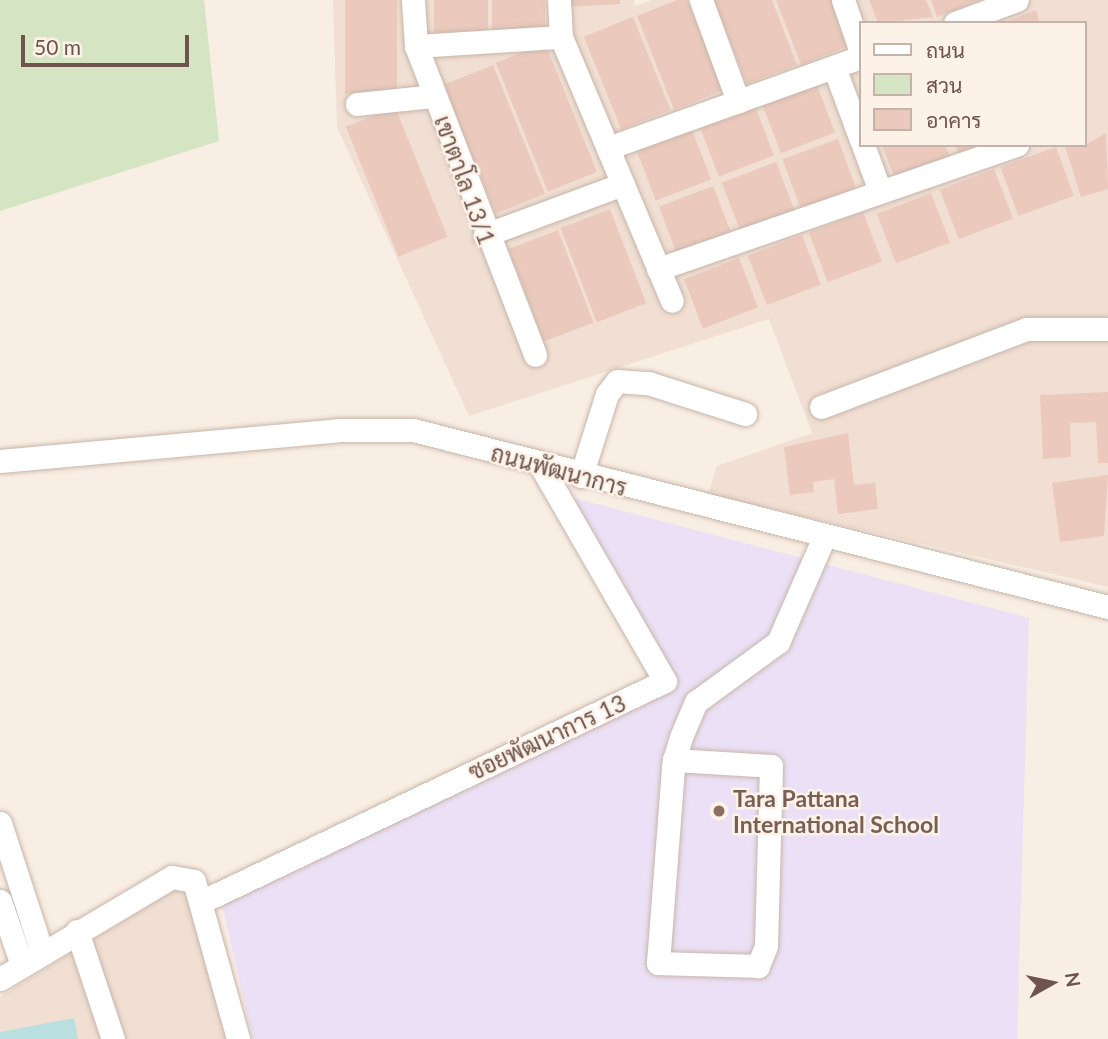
<!DOCTYPE html>
<html>
<head>
<meta charset="utf-8">
<style>
	body { margin:0 }
	#map { position:relative; width:1108px; height:1039px; overflow:hidden; background:#f9eee3; font-family:Lato,Sarabun,sans-serif }
	div>[style] { position:absolute }
	[style*='--x'] { left:calc(var(--x)*1px); top:calc(var(--y)*1px); width:calc(var(--w)*1px); rotate:calc(var(--a)*1deg) }
	.residential>* { inset:0; background:#f0dfd2 }
	.education>* { inset:0; background:#ebe0f5 }
	.green>* { inset:0; background:#d5e4c3 }
	.water>* { inset:0; background:#badfe0 }
	.building>* { inset:0; background:#ebcabd; transform-origin:0 0 }
	.roads { filter:drop-shadow(0 0 2px #c8b5ab) drop-shadow(0 0 2px #c8b5ab) }
	.minor>* { height:23px; margin:-11.5px; padding:0 11.5px; transform-origin:11.5px; border-radius:11.5px; background:#fff }
	.dots>* { width:19px; height:19px; translate:-50% -50%; box-sizing:border-box; border:4px solid #fdf2e8; border-radius:50% }
	span { translate:-50% -50%; white-space:nowrap; text-align:center; line-height:1.15; -webkit-text-stroke:5px #fdf2e8; paint-order:stroke }
	.street-label { font-size:23px; color:#6e544c }
	.education-label { font-size:23px; color:#785e54; font-weight:700 }
	.left { translate:0 -50%; text-align:left }
	.legend { position:absolute; left:859px; top:21px; width:228px; height:126px; box-sizing:border-box; background:#fdf2e8; border:2px solid #c4b3aa; margin:0; padding:9px 12px; list-style:none; font-size:21px; color:#6e544c }
	.legend li { display:flex; align-items:center; gap:14px; height:35px }
	.legend b { width:35px; border:2px solid #c4b3aa }
	.north { position:absolute; left:1017px; top:948px; width:70px; height:70px; -webkit-text-stroke:5px #fdf2e8; paint-order:stroke; rotate:81deg; font-size:19px; font-weight:700; line-height:28px; text-align:center; color:#6e544c }
	.north::after { content:''; display:block; margin:auto; width:24px; height:32px; background:#6e544c; clip-path:polygon(50% 0,100% 100%,50% 72%,0 100%) }
	.scale { position:absolute; left:21px; top:35px; width:168px; height:32px; box-sizing:border-box; border:4px solid #6e544c; border-top:0; padding-left:9px; font-size:21px; line-height:24px; white-space:nowrap; color:#6e544c; -webkit-text-stroke:5px #fdf2e8; paint-order:stroke }
</style>
</head>
<body>
<div id="map">
	<div class="residential">
		<i style="clip-path:polygon(evenodd,333px 0,634px 0,635px 6px,652px 0,1108px 0,1108px 587px,708px 494px,717px 466px,812px 433px,769px 319px,469px 416px,337px 127px,333px 0,861px 23px,1085px 23px,1085px 145px,861px 145px,861px 23px)"></i>
		<i style="clip-path:polygon(175px 889px,196px 899px,229px 1039px,0 1039px,0 997px)"></i>
	</div>
	<div class="education">
		<i style="clip-path:polygon(570px 497px,1029px 618px,1017px 1039px,253px 1039px,222px 905px,676px 684px)"></i>
	</div>
	<div class="green">
		<i style="clip-path:polygon(0 0,204px 0,219px 141px,0 211px)"></i>
	</div>
	<div class="water">
		<i style="clip-path:polygon(74px 1018px,78px 1039px,0 1039px,0 1032px)"></i>
	</div>
	<div class="building">
		<i style="left:345px;top:0;width:52px;height:94px"></i>
		<i style="left:434px;top:0;width:54px;height:34px"></i>
		<i style="left:492px;top:0;width:53px;height:31px"></i>
		<i style="clip-path:polygon(569px 0,620px 0,620px 4px,570px 7px)"></i>
		<i style="clip-path:polygon(677px 0,687px 0,723px 90px,674px 110px,637px 16px)"></i>
		<i style="clip-path:polygon(714px 0,772px 0,797px 65px,747px 84px)"></i>
		<i style="clip-path:polygon(776px 0,832px 0,850px 45px,801px 65px)"></i>
		<i style="clip-path:polygon(869px 0,926px 0,933px 17px,878px 23px)"></i>
		<i style="clip-path:polygon(931px 0,980px 0,937px 17px)"></i>
		<i style="clip-path:polygon(1036px 10px,1040px 23px,1003px 23px)"></i>
		<i style="left:633px;top:17px;width:100px;height:53px;rotate:68deg"></i>
		<i style="left:545px;top:43px;width:139px;height:53px;rotate:68deg"></i>
		<i style="left:493px;top:65px;width:139px;height:53px;rotate:68deg"></i>
		<i style="left:816px;top:83px;width:53px;height:58px;rotate:69deg"></i>
		<i style="left:755px;top:106px;width:53px;height:59px;rotate:69deg"></i>
		<i style="left:395px;top:107px;width:140px;height:53px;rotate:68deg"></i>
		<i style="left:692px;top:130px;width:53px;height:59px;rotate:69deg"></i>
		<i style="clip-path:polygon(1106px 133px,1108px 189px,1081px 197px,1065px 146px,1085px 145px)"></i>
		<i style="left:838px;top:139px;width:52px;height:59px;rotate:70deg"></i>
		<i style="clip-path:polygon(882px 145px,945px 145px,950px 157px,895px 179px)"></i>
		<i style="clip-path:polygon(955px 145px,983px 145px,959px 155px)"></i>
		<i style="left:1056px;top:147px;width:52px;height:59px;rotate:70deg"></i>
		<i style="left:776px;top:162px;width:53px;height:58px;rotate:69deg"></i>
		<i style="left:994px;top:169px;width:53px;height:58px;rotate:69deg"></i>
		<i style="left:713px;top:186px;width:53px;height:58px;rotate:69deg"></i>
		<i style="left:931px;top:193px;width:53px;height:58px;rotate:69deg"></i>
		<i style="left:610px;top:209px;width:101px;height:53px;rotate:69deg"></i>
		<i style="left:863px;top:212px;width:53px;height:58px;rotate:69deg"></i>
		<i style="left:558px;top:230px;width:99px;height:53px;rotate:69deg"></i>
		<i style="left:802px;top:235px;width:53px;height:58px;rotate:69deg"></i>
		<i style="left:739px;top:258px;width:53px;height:59px;rotate:69deg"></i>
		<i style="clip-path:polygon(1108px 392px,1108px 463px,1098px 463px,1096px 422px,1070px 423px,1071px 457px,1043px 459px,1040px 395px)"></i>
		<i style="clip-path:polygon(848px 433px,854px 485px,875px 483px,878px 509px,838px 514px,834px 479px,813px 482px,814px 492px,790px 495px,784px 447px)"></i>
		<i style="clip-path:polygon(1108px 475px,1104px 536px,1060px 542px,1052px 483px)"></i>
	</div>
	<div class="roads">
		<div class="minor">
			<i style="--x:413;--y:0;--w:46;--a:86.3"></i>
			<i style="--x:416;--y:46;--w:331;--a:68.9"></i>
			<i style="--x:559;--y:0;--w:37;--a:87"></i>
			<i style="--x:561;--y:37;--w:286;--a:67.2"></i>
			<i style="--x:701;--y:0;--w:108;--a:69.9"></i>
			<i style="--x:843;--y:0;--w:55;--a:70.9"></i>
			<i style="--x:955;--y:23;--w:66;--a:-20.4"></i>
			<i style="--x:416;--y:46;--w:145;--a:-3.6"></i>
			<i style="--x:834;--y:67;--w:78;--a:69.7"></i>
			<i style="--x:357;--y:104;--w:77;--a:-5.9"></i>
			<i style="--x:863;--y:145;--w:49;--a:69.7"></i>
			<i style="--x:608;--y:148;--w:269;--a:-19.8"></i>
			<i style="--x:485;--y:235;--w:147;--a:-20.3"></i>
			<i style="--x:658;--y:269;--w:380;--a:-19.1"></i>
			<i style="--x:821;--y:407;--w:219;--a:-20.8"></i>
			<i style="--x:1026;--y:329;--w:82;--a:0"></i>
			<i style="--x:0;--y:461;--w:340;--a:-5.2"></i>
			<i style="--x:339;--y:430;--w:74;--a:0"></i>
			<i style="--x:413;--y:430;--w:717;--a:14.29"></i>
			<i style="--x:581;--y:476;--w:86;--a:-72.4"></i>
			<i style="--x:607;--y:394;--w:16;--a:-52"></i>
			<i style="--x:617;--y:381;--w:31;--a:4"></i>
			<i style="--x:648;--y:383;--w:102;--a:17.7"></i>
			<i style="--x:674;--y:760;--w:97;--a:3.5"></i>
			<i style="--x:771;--y:766;--w:180;--a:91.6"></i>
			<i style="--x:766;--y:946;--w:22;--a:112"></i>
			<i style="--x:758;--y:966;--w:100;--a:-178.3"></i>
			<i style="--x:658;--y:963;--w:197;--a:-85.6"></i>
			<i style="--x:673;--y:767;--w:7;--a:-82"></i>
			<i style="--x:674;--y:760;--w:24;--a:-73"></i>
			<i style="--x:681;--y:737;--w:38;--a:-67"></i>
			<i style="--x:696;--y:702;--w:102;--a:-36.2"></i>
			<i style="--x:778;--y:642;--w:115;--a:-66.3"></i>
			<i style="--x:0;--y:823;--w:136;--a:72"></i>
			<i style="--x:205;--y:900;--w:509;--a:-25.46"></i>
			<i style="--x:665;--y:681;--w:248;--a:-120"></i>
			<i style="--x:0;--y:901;--w:68;--a:71"></i>
			<i style="--x:77;--y:931;--w:114;--a:71.6"></i>
			<i style="--x:0;--y:979;--w:200;--a:-30.7"></i>
			<i style="--x:172;--y:877;--w:22;--a:10"></i>
			<i style="--x:194;--y:881;--w:164;--a:74.4"></i>
		</div>
	</div>
	<div class="dots">
		<i style="left:719px;top:811px;background:#8d6e63"></i>
	</div>
	<div class="street-label">
		<span style="left:465px;top:180px;rotate:70deg">เขาตาโล 13/1</span>
		<span style="left:559px;top:470px;rotate:15deg">ถนนพัฒนาการ</span>
		<span style="left:547px;top:737px;rotate:-25deg">ซอยพัฒนาการ 13</span>
	</div>
	<div class="education-label">
		<span class="left" style="left:733px;top:811px">Tara Pattana<br>International School</span>
	</div>
	<ul class="legend">
	<li><b style="height:9px;background:#fff"></b>ถนน</li>
	<li><b style="height:19px;background:#d5e4c3"></b>สวน</li>
	<li><b style="height:19px;background:#ebcabd"></b>อาคาร</li>
	</ul>
	<div class="north">N</div>
	<div class="scale">50 m</div>
</div>
</body>
</html>
